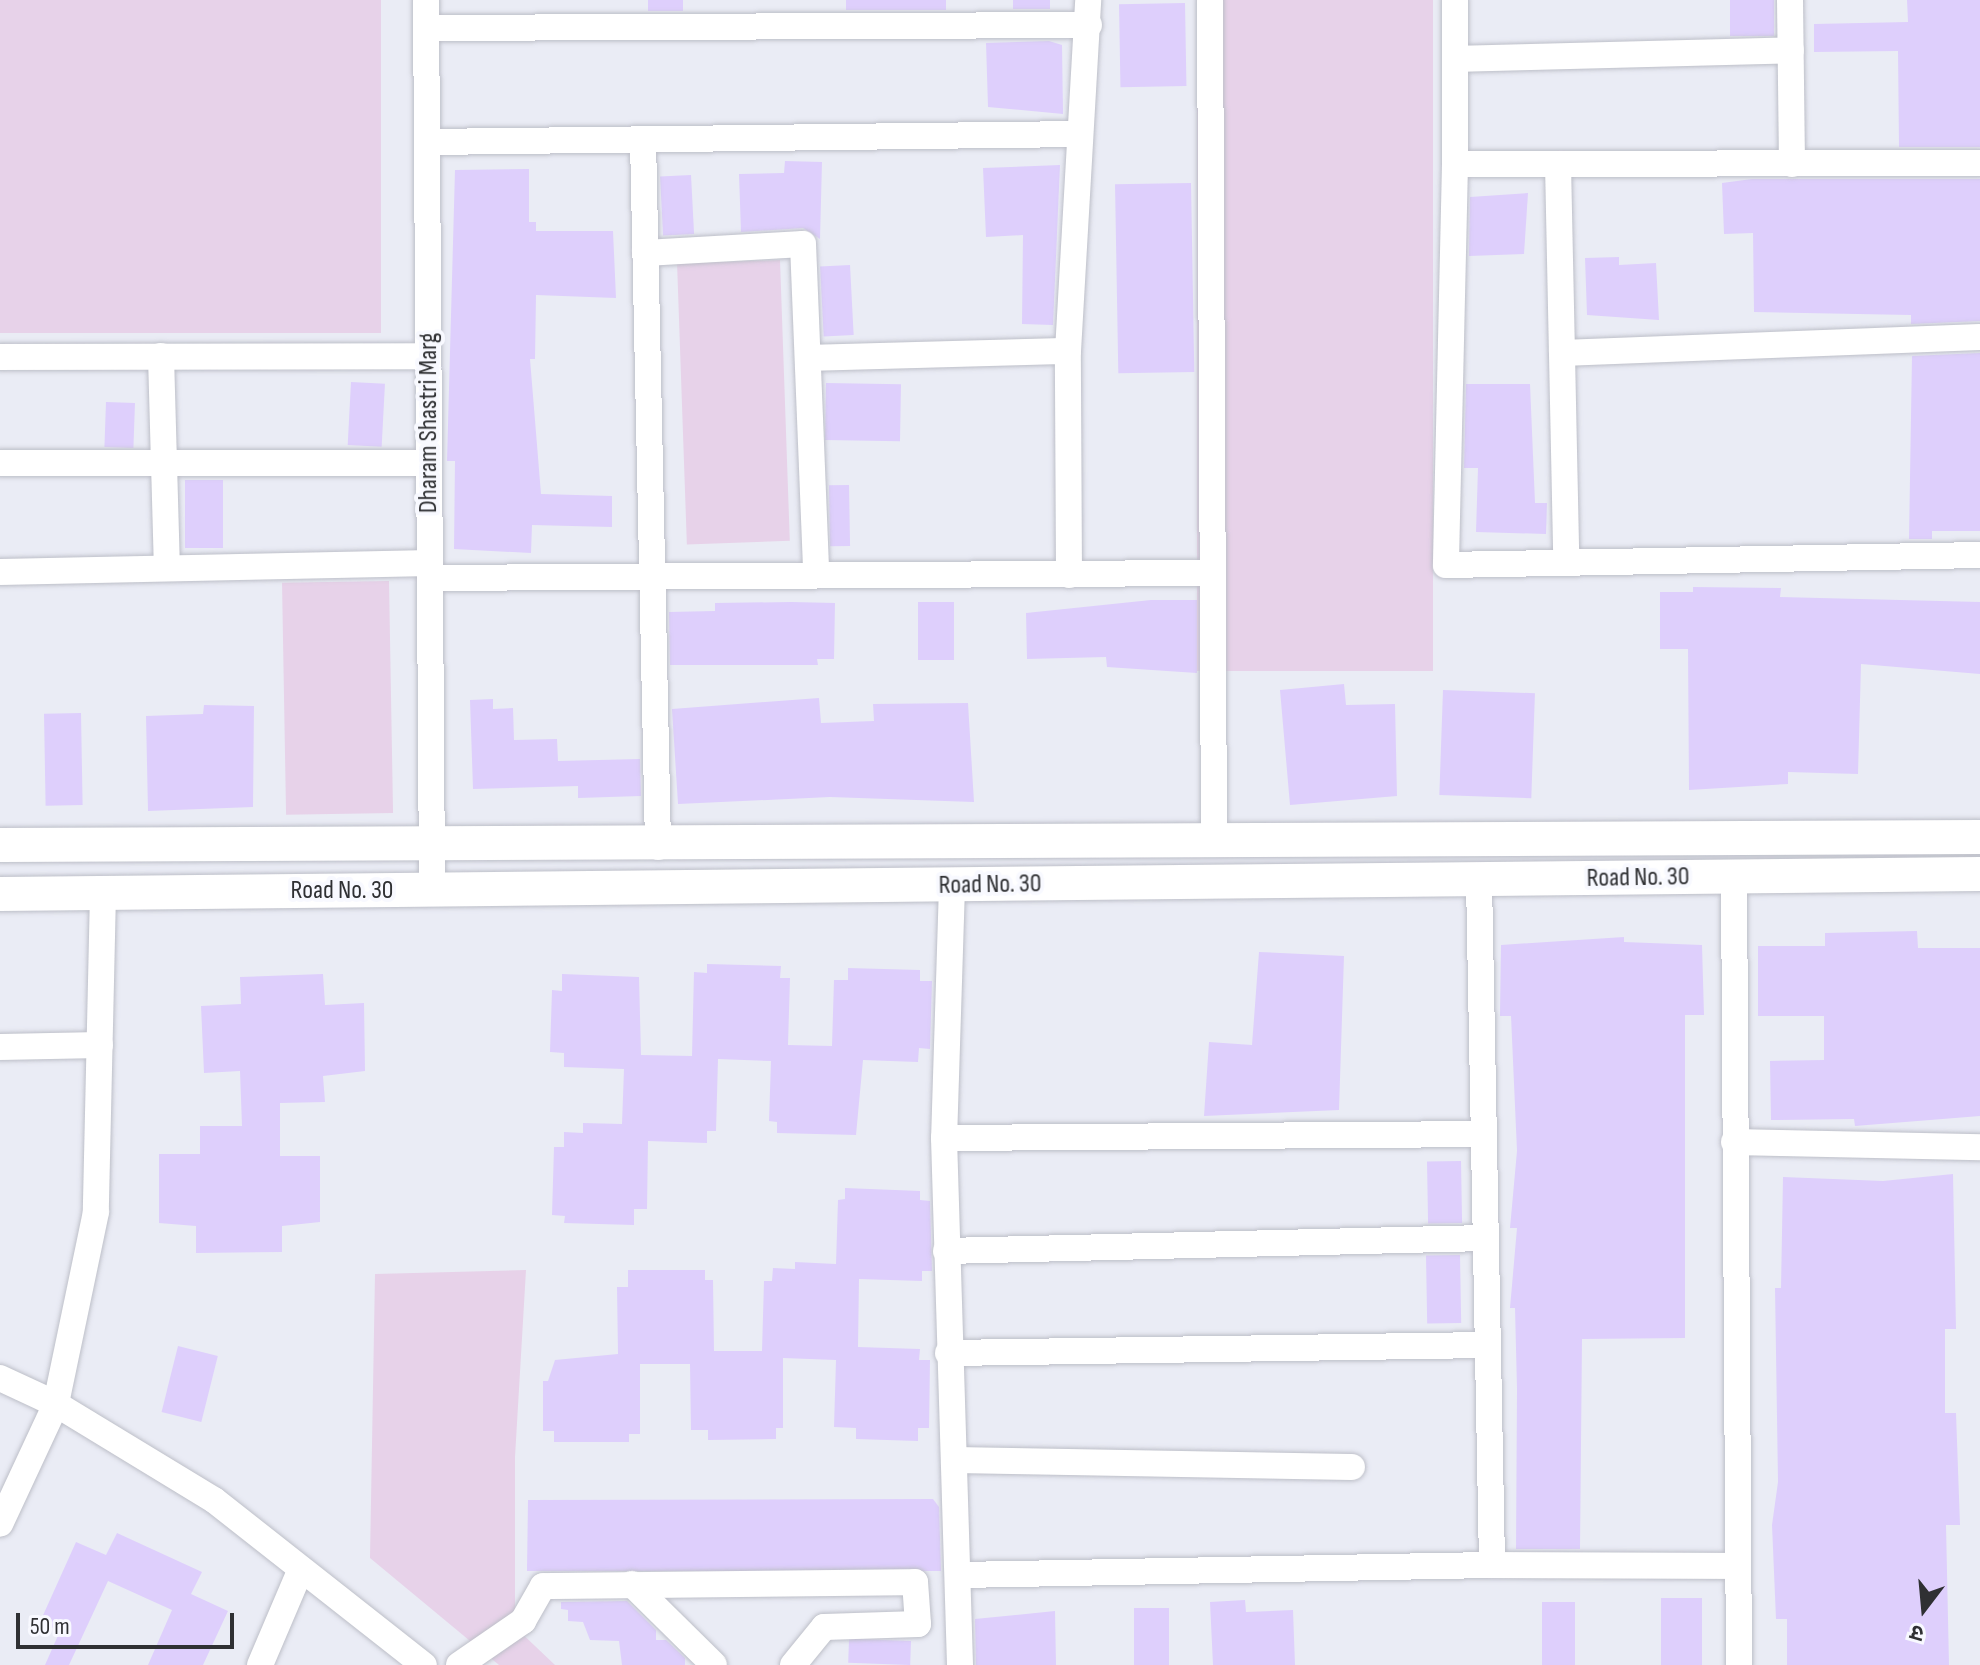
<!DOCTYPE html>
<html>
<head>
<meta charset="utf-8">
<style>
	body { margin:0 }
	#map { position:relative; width:1980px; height:1665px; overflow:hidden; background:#eaecf5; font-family:"Sofia Sans Condensed","Noto Sans Devanagari",sans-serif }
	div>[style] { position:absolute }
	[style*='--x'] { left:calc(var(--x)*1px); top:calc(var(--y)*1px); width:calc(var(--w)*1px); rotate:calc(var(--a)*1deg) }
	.green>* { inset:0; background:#e7d2e9; transform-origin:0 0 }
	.building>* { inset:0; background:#decffc; transform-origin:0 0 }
	.roads { filter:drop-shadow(0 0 2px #bdbfc8) drop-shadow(0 0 2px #bdbfc8) }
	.minor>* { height:26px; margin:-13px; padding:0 13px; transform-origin:13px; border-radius:13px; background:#fff }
	.tertiary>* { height:34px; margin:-17px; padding:0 17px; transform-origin:17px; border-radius:17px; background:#fff }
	span { translate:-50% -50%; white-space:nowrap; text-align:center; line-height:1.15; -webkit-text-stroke:8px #f8f9ff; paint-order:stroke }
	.street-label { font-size:26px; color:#2f3033 }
	.north { position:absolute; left:1884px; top:1569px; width:80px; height:80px; -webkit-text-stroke:6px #f8f9ff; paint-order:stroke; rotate:196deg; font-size:22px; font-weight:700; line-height:32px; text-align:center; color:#2f3033 }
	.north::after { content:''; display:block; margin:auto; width:28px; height:36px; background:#2f3033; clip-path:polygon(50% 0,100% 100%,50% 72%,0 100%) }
	.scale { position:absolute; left:16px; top:1613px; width:218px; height:36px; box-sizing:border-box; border:4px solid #2f3033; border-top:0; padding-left:10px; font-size:24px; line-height:28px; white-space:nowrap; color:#2f3033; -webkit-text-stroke:6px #f8f9ff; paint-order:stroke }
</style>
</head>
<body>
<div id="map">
	<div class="green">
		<i style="left:0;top:0;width:381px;height:333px"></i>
		<i style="left:1197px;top:0;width:236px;height:671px"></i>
		<i style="left:780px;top:260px;width:281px;height:103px;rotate:88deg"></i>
		<i style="left:389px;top:581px;width:232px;height:107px;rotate:89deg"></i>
		<i style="clip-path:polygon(526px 1270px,515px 1457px,515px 1627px,555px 1665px,499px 1665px,370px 1558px,375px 1274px)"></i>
	</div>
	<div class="building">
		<i style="left:648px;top:0;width:35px;height:11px"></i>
		<i style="left:846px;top:0;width:100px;height:10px"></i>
		<i style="left:1013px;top:0;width:37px;height:9px"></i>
		<i style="left:1730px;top:0;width:44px;height:36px"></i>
		<i style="clip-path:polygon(1907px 0,1980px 0,1980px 147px,1899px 147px,1898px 51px,1814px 52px,1814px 24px,1908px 22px)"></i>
		<i style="left:1185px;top:3px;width:83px;height:66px;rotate:89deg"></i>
		<i style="clip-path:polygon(1049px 41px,1062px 45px,1063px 114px,988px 107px,986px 43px)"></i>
		<i style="clip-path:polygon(785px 161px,822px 162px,820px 239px,803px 228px,741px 232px,739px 174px,784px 173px)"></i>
		<i style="clip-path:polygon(1060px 165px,1053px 325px,1022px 324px,1023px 235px,986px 237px,983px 168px)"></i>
		<i style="clip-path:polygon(529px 169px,529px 222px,536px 222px,536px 231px,613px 231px,616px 298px,536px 295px,535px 359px,530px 359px,541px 494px,612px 496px,612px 527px,532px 525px,531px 553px,454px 549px,455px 461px,447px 461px,455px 170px)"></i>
		<i style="left:691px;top:175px;width:59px;height:31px;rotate:87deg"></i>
		<i style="clip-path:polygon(1752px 179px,1980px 179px,1980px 321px,1911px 324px,1911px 315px,1754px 312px,1753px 233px,1724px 234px,1722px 183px)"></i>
		<i style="left:1191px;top:183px;width:189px;height:76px;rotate:89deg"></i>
		<i style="clip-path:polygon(1528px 193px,1524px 254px,1469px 256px,1470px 197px)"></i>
		<i style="clip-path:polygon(1619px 257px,1619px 265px,1656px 263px,1659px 320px,1587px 315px,1585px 258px)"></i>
		<i style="left:850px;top:265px;width:70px;height:30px;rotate:87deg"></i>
		<i style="clip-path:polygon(1980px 353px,1980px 531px,1932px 531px,1932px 539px,1909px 539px,1912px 356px)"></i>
		<i style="left:351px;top:382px;width:34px;height:63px;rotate:3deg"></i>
		<i style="left:826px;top:383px;width:75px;height:57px;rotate:1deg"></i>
		<i style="clip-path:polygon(1466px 384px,1530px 384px,1535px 503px,1547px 503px,1546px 534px,1476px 532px,1478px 468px,1464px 468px)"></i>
		<i style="left:106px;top:402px;width:29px;height:45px;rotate:2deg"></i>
		<i style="left:185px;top:480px;width:38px;height:68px"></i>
		<i style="left:849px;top:485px;width:61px;height:20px;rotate:89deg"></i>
		<i style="clip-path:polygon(1693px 587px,1781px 588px,1780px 597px,1980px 602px,1980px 674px,1861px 664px,1858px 774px,1788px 772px,1788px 784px,1689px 790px,1688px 649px,1660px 649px,1660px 592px,1693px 592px)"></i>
		<i style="clip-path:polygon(1151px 600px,1197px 600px,1197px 673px,1107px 667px,1106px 657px,1027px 659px,1026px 613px)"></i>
		<i style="clip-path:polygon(791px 602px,835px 603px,834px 659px,817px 659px,818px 665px,670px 665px,669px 612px,715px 611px,715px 603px)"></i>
		<i style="left:918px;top:602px;width:36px;height:58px"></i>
		<i style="clip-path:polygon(1344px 684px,1346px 705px,1395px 704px,1397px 796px,1290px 805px,1280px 690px)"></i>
		<i style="left:1443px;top:690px;width:92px;height:105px;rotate:2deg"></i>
		<i style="clip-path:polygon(819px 698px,821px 723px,874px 721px,873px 704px,968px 703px,974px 802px,830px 797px,678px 804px,672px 709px)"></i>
		<i style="clip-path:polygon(493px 699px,493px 709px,513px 708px,514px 740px,557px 739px,558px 761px,640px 759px,641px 796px,578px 798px,578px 786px,473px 789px,470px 700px)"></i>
		<i style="clip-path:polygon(204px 705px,254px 706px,253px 807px,148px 811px,146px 716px,203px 714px)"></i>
		<i style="left:81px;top:713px;width:92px;height:37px;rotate:89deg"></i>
		<i style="clip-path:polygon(1917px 931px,1918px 948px,1980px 948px,1980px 1116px,1855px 1126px,1854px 1119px,1771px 1120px,1770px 1061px,1824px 1060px,1824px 1016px,1758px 1016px,1758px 946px,1825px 946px,1825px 933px)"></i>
		<i style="clip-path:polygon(1624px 937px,1624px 942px,1702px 945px,1704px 1015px,1685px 1015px,1685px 1338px,1582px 1339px,1580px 1549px,1516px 1549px,1517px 1389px,1515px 1308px,1510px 1308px,1517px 1228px,1510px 1228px,1517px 1151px,1511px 1016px,1500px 1016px,1501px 945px)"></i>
		<i style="clip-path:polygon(1259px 952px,1344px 956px,1339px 1110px,1204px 1116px,1209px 1042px,1252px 1045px)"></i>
		<i style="clip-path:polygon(707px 964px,781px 966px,780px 978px,790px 978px,788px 1045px,832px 1046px,834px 980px,848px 980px,848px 968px,920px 970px,920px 981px,932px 981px,930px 1049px,919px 1048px,918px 1062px,863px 1060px,856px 1135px,777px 1133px,777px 1122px,769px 1121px,771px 1061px,718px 1059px,716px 1131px,707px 1131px,707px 1143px,648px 1141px,647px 1209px,634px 1209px,634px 1225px,564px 1223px,565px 1216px,552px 1215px,554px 1147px,564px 1147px,564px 1132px,583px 1133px,583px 1123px,622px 1124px,624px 1069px,564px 1067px,564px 1053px,550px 1052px,552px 990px,562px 991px,562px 974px,639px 977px,641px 1055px,692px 1056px,694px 972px,707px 973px)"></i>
		<i style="clip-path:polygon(323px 974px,325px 1005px,364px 1003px,365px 1071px,323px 1076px,325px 1102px,280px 1103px,280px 1156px,320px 1156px,320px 1222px,282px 1226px,282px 1252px,196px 1253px,196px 1226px,159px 1223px,159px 1154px,200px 1154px,200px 1126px,242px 1126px,240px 1071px,204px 1073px,201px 1006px,241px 1004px,240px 977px)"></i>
		<i style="left:1461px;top:1161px;width:62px;height:34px;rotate:89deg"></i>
		<i style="clip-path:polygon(1953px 1174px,1956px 1329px,1945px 1329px,1945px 1413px,1956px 1413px,1960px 1525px,1946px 1525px,1949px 1665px,1787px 1665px,1787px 1619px,1776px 1619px,1772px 1525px,1778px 1482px,1775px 1288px,1781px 1288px,1783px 1177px,1883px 1181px)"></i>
		<i style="clip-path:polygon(845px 1188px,920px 1191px,920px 1200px,930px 1201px,932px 1271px,922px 1271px,922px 1281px,859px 1279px,858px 1347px,920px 1349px,919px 1360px,930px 1360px,929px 1428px,918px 1428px,918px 1441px,856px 1439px,856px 1428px,834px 1427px,836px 1360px,783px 1358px,783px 1428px,776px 1428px,776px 1439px,708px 1440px,708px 1430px,691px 1430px,690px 1364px,640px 1364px,640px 1434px,629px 1434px,629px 1442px,554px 1442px,554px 1431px,543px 1431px,543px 1381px,548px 1381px,555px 1360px,618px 1354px,617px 1287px,628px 1287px,628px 1270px,705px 1270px,705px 1280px,713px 1280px,714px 1351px,762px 1351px,764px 1281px,772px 1281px,773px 1268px,795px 1269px,795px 1262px,836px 1264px,838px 1200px,845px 1199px)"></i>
		<i style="left:1460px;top:1255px;width:68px;height:34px;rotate:89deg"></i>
		<i style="left:178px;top:1346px;width:41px;height:68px;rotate:14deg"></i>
		<i style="clip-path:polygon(933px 1499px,939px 1507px,941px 1571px,527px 1571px,528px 1500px)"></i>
		<i style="clip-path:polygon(117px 1533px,202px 1572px,191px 1594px,228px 1611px,203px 1665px,148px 1665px,172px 1610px,108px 1581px,69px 1665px,45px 1665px,60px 1631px,40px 1622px,76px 1542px,106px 1555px)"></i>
		<i style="left:1661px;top:1598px;width:41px;height:67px"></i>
		<i style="clip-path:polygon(1245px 1600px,1246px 1612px,1293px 1610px,1295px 1665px,1213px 1665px,1210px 1602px)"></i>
		<i style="clip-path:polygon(627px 1601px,656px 1630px,656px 1640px,666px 1640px,685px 1658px,685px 1665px,622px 1665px,619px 1641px,590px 1640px,583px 1622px,568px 1621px,568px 1610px,561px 1609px,561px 1602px)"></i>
		<i style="left:1542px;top:1602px;width:33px;height:63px"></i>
		<i style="left:1134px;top:1608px;width:35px;height:57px"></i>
		<i style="clip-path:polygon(1055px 1611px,1056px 1665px,976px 1665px,975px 1619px)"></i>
		<i style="left:911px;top:1641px;width:24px;height:62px;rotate:92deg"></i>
	</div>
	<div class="roads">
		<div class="minor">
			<i style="--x:426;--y:0;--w:891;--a:89.61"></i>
			<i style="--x:1210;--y:0;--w:843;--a:89.73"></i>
			<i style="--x:1455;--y:0;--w:164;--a:90"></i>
			<i style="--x:1790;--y:0;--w:164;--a:89.3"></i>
			<i style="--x:427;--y:28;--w:662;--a:-0.26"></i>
			<i style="--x:1456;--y:59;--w:335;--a:-1.5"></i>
			<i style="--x:643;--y:140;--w:707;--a:88.78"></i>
			<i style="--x:427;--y:142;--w:651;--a:-0.7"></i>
			<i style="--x:1980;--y:163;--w:525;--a:179.89"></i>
			<i style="--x:1455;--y:164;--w:401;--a:91.3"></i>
			<i style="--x:1446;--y:565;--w:534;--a:-1.07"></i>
			<i style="--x:1558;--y:164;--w:397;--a:88.8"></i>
			<i style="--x:645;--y:253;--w:158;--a:-3.3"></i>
			<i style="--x:803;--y:244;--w:328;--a:87.7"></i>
			<i style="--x:1562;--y:353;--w:418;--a:-2.2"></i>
			<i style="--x:161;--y:356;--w:212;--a:88.4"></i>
			<i style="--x:0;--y:357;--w:428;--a:-0.1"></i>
			<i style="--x:810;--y:358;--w:258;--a:-1.6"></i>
			<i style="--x:0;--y:463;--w:429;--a:0"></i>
			<i style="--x:0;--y:572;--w:430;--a:-1.2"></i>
			<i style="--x:1069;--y:575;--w:224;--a:-90.3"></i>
			<i style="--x:1068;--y:351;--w:352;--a:-86.7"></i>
			<i style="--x:430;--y:578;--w:781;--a:-0.37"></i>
			<i style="--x:1734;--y:877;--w:788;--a:89.64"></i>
			<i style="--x:1479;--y:880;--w:685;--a:88.91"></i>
			<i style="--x:1492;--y:1565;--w:246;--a:0.2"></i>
			<i style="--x:952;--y:886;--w:252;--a:91.8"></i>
			<i style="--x:944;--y:1138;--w:527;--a:88.26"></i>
			<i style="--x:103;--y:893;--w:319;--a:91.3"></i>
			<i style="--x:96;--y:1212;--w:196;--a:101.8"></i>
			<i style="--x:56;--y:1404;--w:185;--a:31.3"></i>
			<i style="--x:214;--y:1500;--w:267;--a:38.2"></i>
			<i style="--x:0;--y:1047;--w:100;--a:-1.1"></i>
			<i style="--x:944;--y:1138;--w:540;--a:-0.42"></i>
			<i style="--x:1734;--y:1142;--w:246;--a:1.2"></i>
			<i style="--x:946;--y:1251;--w:540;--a:-1.38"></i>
			<i style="--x:948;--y:1353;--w:540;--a:-0.85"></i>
			<i style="--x:0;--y:1378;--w:62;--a:24.9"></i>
			<i style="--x:56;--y:1404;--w:132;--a:115"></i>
			<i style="--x:954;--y:1460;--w:398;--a:1"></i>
			<i style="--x:960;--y:1575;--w:532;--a:-1.08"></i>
			<i style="--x:632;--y:1584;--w:115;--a:44.6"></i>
			<i style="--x:260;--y:1665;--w:102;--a:-66.9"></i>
			<i style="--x:459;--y:1665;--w:78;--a:-34.5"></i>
			<i style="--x:523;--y:1621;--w:40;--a:-60.3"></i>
			<i style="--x:543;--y:1586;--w:372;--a:-0.6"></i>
			<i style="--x:915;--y:1582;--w:42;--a:85.9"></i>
			<i style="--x:918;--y:1624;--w:94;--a:178.2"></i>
			<i style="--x:824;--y:1627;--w:49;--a:129.2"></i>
		</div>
		<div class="tertiary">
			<i style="--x:0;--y:845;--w:1980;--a:-0.23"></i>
			<i style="--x:0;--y:894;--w:1980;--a:-0.58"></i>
		</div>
	</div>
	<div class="street-label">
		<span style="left:429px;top:423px;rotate:-90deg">Dharam Shastri Marg</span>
		<span style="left:1638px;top:878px;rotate:-1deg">Road No. 30</span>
		<span style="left:990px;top:885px;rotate:-1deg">Road No. 30</span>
		<span style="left:342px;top:891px">Road No. 30</span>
	</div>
	<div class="north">उ</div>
	<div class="scale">50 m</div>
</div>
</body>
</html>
